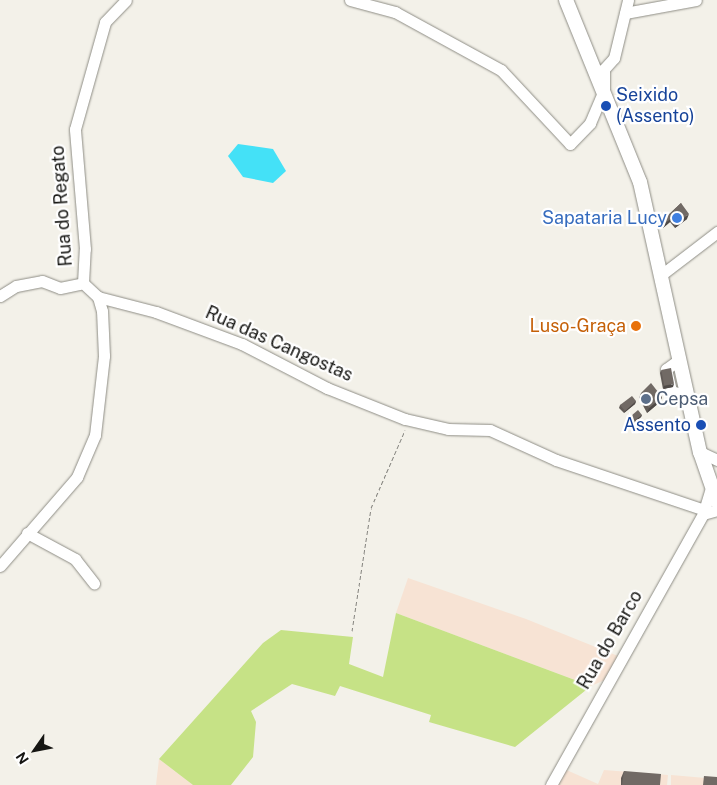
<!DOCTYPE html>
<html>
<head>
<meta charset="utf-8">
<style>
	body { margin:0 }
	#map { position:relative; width:717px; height:785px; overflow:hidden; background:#f3f1e9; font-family:"Public Sans",sans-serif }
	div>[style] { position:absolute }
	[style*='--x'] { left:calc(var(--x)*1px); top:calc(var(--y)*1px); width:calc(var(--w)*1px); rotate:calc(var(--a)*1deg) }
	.industrial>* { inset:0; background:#f7e3d4 }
	.green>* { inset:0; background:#c6e286 }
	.water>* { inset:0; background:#44e1f7 }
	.path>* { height:1px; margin-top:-0.5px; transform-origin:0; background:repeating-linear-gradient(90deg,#83827d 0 4px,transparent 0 6.5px) }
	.roads { filter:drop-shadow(0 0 1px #8e8d85) drop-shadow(0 0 1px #8e8d85) }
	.minor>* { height:11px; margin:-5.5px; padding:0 5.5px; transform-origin:5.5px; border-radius:5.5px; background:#fff }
	.major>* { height:14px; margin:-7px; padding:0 7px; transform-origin:7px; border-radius:7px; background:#fff }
	.wall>* { inset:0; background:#615b57 }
	.shaded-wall>* { inset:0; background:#4f4a47 }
	.building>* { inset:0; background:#716a65; transform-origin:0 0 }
	.dots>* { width:14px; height:14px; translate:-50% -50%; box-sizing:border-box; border:2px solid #fff; border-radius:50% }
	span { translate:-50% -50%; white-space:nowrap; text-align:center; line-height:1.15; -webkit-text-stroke:4.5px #fff; paint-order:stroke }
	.transit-label { font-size:18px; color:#164399 }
	.left { translate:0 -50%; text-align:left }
	.right { translate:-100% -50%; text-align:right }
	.street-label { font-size:18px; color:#161613 }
	.shop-label { font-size:18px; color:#366cbe }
	.food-label { font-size:18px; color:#c56008 }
	.service-label { font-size:18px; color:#4e5e75 }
	.north { position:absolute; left:10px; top:725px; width:50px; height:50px; -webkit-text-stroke:4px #fff; paint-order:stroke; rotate:237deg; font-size:14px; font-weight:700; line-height:20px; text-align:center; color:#161613 }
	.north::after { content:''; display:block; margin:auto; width:18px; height:22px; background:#161613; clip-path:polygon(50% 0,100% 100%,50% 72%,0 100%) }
</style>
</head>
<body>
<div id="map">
	<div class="industrial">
		<i style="clip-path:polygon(408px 578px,526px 619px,618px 656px,605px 680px,591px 686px,396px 613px)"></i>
		<i style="clip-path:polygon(159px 759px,193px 785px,156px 785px)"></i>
		<i style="clip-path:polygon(562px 768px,598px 784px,604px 770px,668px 775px,667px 785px,556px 785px)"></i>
		<i style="clip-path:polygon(671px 775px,717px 779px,717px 785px,671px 785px)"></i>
	</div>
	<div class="green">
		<i style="clip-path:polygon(396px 613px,591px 686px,515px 747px,429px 722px,431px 715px,340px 686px,335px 696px,292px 684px,251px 711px,256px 722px,253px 757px,231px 785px,193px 785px,159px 759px,263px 643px,281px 630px,353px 637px,349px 664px,383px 677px)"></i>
	</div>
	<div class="water">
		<i style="clip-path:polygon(238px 144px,273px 149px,286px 171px,273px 183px,243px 177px,228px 156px)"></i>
	</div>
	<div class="path">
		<i style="--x:352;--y:631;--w:124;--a:-81.2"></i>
		<i style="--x:371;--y:508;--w:85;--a:-66.4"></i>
	</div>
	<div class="roads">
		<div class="minor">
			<i style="--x:350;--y:0;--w:47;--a:14.9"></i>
			<i style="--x:395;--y:12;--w:121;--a:28.7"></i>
			<i style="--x:501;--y:70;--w:101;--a:47"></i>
			<i style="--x:570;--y:144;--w:29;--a:-46"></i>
			<i style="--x:590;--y:123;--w:36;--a:-67"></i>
			<i style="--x:604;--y:90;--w:21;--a:-90"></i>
			<i style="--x:604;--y:69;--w:15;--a:-48"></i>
			<i style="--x:614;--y:58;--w:60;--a:-76.4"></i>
			<i style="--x:625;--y:13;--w:72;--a:-10.4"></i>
			<i style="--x:661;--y:275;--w:71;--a:-37.5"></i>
			<i style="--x:0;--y:296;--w:19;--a:-32"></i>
			<i style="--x:16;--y:286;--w:26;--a:-11"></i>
			<i style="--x:42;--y:281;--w:19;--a:21"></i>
			<i style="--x:60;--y:288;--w:24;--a:-12"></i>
			<i style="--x:98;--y:297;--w:60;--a:14.5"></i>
			<i style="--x:156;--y:312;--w:92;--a:20.4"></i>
			<i style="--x:242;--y:344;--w:96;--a:27.4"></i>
			<i style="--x:327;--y:388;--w:84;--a:21.7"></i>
			<i style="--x:405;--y:419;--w:44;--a:13.1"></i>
			<i style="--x:448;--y:429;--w:42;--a:1.4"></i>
			<i style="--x:490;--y:430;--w:72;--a:24.4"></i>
			<i style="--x:556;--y:460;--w:154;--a:18.6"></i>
			<i style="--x:680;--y:359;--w:17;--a:144"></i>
			<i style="--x:666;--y:369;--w:23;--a:77"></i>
			<i style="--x:671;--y:391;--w:18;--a:16"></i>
			<i style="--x:700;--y:452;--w:19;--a:25"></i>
			<i style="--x:703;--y:514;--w:15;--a:-16"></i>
			<i style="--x:27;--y:533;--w:55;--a:28.4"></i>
			<i style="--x:75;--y:559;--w:31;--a:52"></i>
			<i style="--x:0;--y:566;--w:118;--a:-49.1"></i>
			<i style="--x:77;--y:477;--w:46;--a:-66.8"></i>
			<i style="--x:95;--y:435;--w:80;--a:-83.5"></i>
			<i style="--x:104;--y:356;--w:45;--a:-92.5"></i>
			<i style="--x:102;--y:311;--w:15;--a:-106"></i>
			<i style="--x:98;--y:297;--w:21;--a:-137"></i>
			<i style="--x:83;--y:283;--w:34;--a:-87"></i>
			<i style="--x:85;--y:249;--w:120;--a:-94.8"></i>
			<i style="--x:75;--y:129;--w:111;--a:-74.3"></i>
			<i style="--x:105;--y:22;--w:30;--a:-46"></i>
			<i style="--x:551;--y:785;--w:311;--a:-60.7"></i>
			<i style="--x:703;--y:514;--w:24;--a:-73"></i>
		</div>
		<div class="major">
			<i style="--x:566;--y:0;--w:196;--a:67.9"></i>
			<i style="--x:640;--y:182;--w:277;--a:77.5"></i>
			<i style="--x:700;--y:452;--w:52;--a:70.9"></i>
		</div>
	</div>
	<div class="wall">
		<i style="clip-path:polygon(681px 203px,687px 219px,675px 228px,670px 222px,663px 228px,661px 225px,663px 220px)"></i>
		<i style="clip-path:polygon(661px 370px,673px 387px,663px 389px,660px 373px)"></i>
		<i style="clip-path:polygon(641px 393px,662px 397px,660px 402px,647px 413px,639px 398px)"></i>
		<i style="clip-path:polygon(636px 401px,635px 404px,624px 413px,619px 408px,620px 405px)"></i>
		<i style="clip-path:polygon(642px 415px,641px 417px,634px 423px,630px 418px,631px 416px)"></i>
		<i style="clip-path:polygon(624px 771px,660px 785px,621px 785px,621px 778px)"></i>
	</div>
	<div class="shaded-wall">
		<i style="clip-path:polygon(689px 214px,687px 219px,675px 228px,677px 223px)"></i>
		<i style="clip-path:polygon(672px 218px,670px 222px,663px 228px,665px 223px)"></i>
		<i style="clip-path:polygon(674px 384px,673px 387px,663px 389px,664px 386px)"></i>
		<i style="clip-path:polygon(662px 397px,660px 402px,647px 413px,649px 408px)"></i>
		<i style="clip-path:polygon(636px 401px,635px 404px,624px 413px,625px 411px)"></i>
		<i style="clip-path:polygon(642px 415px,641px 417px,634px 423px,635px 420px)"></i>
	</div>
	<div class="building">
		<i style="clip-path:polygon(681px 203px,689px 214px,677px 223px,672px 218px,665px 223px,663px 220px)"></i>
		<i style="left:671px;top:368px;width:16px;height:10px;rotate:79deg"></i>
		<i style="clip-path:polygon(651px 383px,662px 397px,649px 408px,641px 393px)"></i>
		<i style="clip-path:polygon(632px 396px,636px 401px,625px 411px,620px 405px)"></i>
		<i style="clip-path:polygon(638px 410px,642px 415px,635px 420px,631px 416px)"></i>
		<i style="clip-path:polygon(624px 771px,661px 774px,660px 785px,622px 785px)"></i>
		<i style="clip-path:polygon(704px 776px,717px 777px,717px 785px,703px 785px)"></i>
	</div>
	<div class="dots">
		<i style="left:606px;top:106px;background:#1a4fb4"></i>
		<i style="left:677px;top:218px;background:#3f7fe0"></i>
		<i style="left:636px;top:326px;background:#e8710a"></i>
		<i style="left:646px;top:399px;background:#5c6f8a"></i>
		<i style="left:701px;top:425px;background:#1a4fb4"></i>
	</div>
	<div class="transit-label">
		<span class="left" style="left:616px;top:106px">Seixido<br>(Assento)</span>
		<span class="right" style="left:691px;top:425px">Assento</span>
	</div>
	<div class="street-label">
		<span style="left:62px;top:206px;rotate:-94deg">Rua do Regato</span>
		<span style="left:279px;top:344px;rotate:24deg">Rua das Cangostas</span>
		<span style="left:610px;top:640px;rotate:-60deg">Rua do Barco</span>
	</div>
	<div class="shop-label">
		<span class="right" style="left:667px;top:218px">Sapataria Lucy</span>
	</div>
	<div class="food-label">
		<span class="right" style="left:626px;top:326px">Luso-Graça</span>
	</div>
	<div class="service-label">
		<span class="left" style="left:656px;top:399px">Cepsa</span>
	</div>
	<div class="north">N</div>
</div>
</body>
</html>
